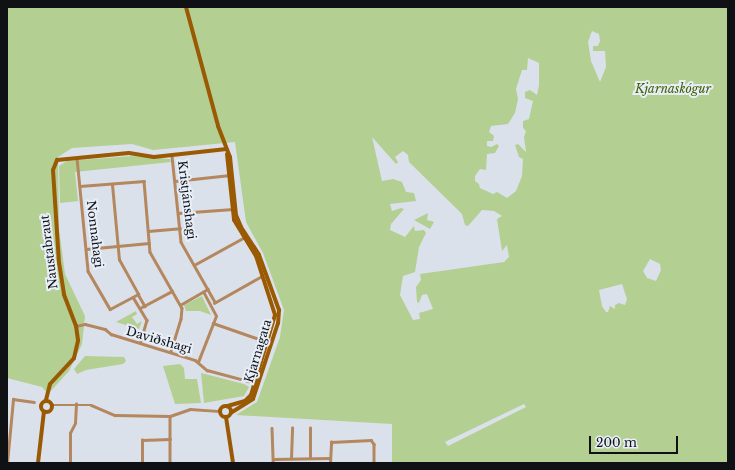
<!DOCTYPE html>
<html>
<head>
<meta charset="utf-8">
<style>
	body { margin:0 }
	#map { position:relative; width:735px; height:470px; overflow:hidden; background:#dbe1ea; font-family:"Libre Baskerville",serif }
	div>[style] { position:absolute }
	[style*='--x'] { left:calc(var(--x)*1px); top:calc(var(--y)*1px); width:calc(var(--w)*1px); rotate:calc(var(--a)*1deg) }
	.green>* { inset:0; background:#b3cf92 }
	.street>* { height:2.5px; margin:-1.25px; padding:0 1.25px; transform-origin:1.25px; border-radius:1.25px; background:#b4875e }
	.secondary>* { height:4px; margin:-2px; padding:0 2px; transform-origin:2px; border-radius:2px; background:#9a5a03 }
	.secondary>.ring { margin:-2px; padding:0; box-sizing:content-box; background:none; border:4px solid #9a5a03; border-radius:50% }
	span { translate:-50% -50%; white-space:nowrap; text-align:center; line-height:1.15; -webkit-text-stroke:4px #e8eef8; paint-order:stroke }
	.park-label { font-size:12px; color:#416003; font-style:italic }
	.street-label { font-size:12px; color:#0f1115 }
	.frame { position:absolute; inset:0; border:8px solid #0f1115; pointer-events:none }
	.scale { position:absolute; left:589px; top:436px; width:89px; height:18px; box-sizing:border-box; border:2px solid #0f1115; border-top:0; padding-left:5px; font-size:12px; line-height:14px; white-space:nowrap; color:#0f1115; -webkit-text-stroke:3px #e8eef8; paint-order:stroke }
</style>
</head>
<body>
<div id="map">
	<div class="green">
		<i style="clip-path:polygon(evenodd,7px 7px,728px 7px,728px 463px,392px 463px,392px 424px,236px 415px,257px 402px,280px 337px,284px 310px,263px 253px,246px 222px,235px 142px,153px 150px,132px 144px,72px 148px,58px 157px,59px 229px,65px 274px,85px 316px,82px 344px,69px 371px,48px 394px,42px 387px,7px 378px,7px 7px,592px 31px,599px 34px,600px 41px,598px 46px,593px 46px,593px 51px,605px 51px,606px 67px,600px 82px,591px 61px,588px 42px,592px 31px,7px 7px,528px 58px,539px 63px,539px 85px,537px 95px,530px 90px,525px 92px,525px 98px,533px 101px,529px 119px,523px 121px,523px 128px,526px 131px,524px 137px,526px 152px,518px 144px,515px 145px,519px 157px,523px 159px,522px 176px,516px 191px,507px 198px,497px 192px,493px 194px,480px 188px,479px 184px,475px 181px,475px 176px,480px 169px,486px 170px,487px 154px,495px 153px,499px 146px,497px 144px,491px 147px,487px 146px,487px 141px,493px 141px,494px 136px,489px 132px,491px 126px,508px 124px,515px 113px,518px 99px,516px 89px,522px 70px,527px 70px,528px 58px,7px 7px,372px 137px,396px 164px,398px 162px,395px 157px,403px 151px,408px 155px,409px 162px,462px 214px,465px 225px,468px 226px,482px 210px,494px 211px,502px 216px,497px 219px,502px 251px,507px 245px,509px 257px,504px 262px,420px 274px,421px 280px,416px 287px,417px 302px,419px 303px,422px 295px,427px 294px,433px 309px,419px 313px,420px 319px,413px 320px,400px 295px,403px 276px,415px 272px,419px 247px,426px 233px,424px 230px,415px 231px,414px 226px,405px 237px,390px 230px,391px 224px,404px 209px,401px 208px,392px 211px,390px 204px,416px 201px,414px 193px,406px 192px,402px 182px,393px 179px,382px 181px,372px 137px,7px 7px,650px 259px,660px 264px,661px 270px,656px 281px,647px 278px,643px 271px,650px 259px,7px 7px,622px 284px,627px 299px,625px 305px,619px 303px,615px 305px,615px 309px,610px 306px,608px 312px,606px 312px,602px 306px,599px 290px,622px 284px,7px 7px,524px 404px,526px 407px,448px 446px,445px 442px,524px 404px)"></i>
		<i style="clip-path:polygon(132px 156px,170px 159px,171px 162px,75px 172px,78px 201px,60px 203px,59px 166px,67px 161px)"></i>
		<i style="clip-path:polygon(428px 213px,427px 220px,434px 222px,430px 229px,414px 220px)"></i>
		<i style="clip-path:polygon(202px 296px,211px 315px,200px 311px,186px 311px,184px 305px)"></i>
		<i style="clip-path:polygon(136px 311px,137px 314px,132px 317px,137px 324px,142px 321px,139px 329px,116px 322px)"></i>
		<i style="clip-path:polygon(85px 356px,124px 357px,126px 361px,123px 364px,86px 370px,77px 374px,74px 369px)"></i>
		<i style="clip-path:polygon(180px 364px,184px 368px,185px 379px,197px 379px,201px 403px,175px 404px,163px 366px)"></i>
		<i style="clip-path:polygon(201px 373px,244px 384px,249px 387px,244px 396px,204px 403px)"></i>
	</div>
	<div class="street">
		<i style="--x:172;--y:156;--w:86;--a:84"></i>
		<i style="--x:181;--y:242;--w:69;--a:60.5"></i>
		<i style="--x:77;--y:158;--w:114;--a:84.4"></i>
		<i style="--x:88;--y:271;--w:44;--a:59.9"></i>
		<i style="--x:110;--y:309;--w:32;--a:-28"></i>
		<i style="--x:138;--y:294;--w:39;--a:-119"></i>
		<i style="--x:119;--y:260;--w:76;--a:-95.3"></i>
		<i style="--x:175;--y:181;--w:55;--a:-6.2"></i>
		<i style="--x:80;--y:186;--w:64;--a:-4.5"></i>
		<i style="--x:144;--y:181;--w:71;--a:85.2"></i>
		<i style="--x:150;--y:252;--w:64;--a:60.3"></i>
		<i style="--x:182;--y:308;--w:11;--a:95"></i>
		<i style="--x:181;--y:319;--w:34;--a:107"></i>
		<i style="--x:178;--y:213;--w:55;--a:-4.2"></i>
		<i style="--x:148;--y:231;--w:32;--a:-5"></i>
		<i style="--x:86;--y:249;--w:63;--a:-5.4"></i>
		<i style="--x:194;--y:265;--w:58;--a:-28.8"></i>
		<i style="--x:138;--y:294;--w:14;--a:60"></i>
		<i style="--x:133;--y:297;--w:27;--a:59"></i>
		<i style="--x:147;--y:320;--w:22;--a:106"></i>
		<i style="--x:214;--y:303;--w:55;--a:-29.4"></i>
		<i style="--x:180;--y:305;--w:32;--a:-30"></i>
		<i style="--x:140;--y:308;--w:36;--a:-28"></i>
		<i style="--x:213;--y:323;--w:58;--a:19.1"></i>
		<i style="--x:76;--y:326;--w:9;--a:-13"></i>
		<i style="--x:85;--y:324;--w:21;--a:14"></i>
		<i style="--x:105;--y:329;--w:8;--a:40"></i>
		<i style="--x:111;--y:334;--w:88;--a:17.2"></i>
		<i style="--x:195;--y:360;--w:16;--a:40"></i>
		<i style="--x:207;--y:370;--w:51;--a:14.9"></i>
		<i style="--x:198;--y:362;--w:49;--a:-68.6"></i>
		<i style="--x:216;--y:316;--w:27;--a:-118"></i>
		<i style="--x:51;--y:405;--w:40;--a:0"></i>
		<i style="--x:91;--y:405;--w:26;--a:23"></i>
		<i style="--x:115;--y:415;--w:55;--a:1"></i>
		<i style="--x:170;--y:416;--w:21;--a:-19"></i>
		<i style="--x:190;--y:409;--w:30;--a:4"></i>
		<i style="--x:170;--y:416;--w:47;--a:90"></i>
		<i style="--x:272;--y:428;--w:35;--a:88"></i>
		<i style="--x:310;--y:458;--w:30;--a:-90"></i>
		<i style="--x:273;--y:459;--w:57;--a:-1"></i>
		<i style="--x:291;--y:459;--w:31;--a:-88"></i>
		<i style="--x:7;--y:463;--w:64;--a:-84.6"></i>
		<i style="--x:13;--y:399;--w:21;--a:8"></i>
		<i style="--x:70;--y:463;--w:30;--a:-90"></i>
		<i style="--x:70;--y:433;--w:11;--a:-63"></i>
		<i style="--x:75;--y:423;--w:19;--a:-87"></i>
		<i style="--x:142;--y:463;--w:23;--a:-90"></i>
		<i style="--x:142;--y:440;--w:28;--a:-2"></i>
		<i style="--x:330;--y:463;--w:21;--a:-87"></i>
		<i style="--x:331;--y:442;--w:40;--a:-2.9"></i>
		<i style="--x:371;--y:440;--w:5;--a:53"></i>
		<i style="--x:374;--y:444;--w:19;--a:90"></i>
	</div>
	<div class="secondary">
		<i style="--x:186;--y:7;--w:123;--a:74.9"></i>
		<i style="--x:218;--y:126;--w:33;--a:69"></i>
		<i style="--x:230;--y:157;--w:58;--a:84.1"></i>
		<i style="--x:236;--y:215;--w:13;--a:67"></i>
		<i style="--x:241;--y:227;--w:33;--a:57"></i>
		<i style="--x:259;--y:255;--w:59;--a:70"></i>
		<i style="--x:279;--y:310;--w:13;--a:94"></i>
		<i style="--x:278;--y:323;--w:80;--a:108.2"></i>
		<i style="--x:253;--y:399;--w:26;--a:148"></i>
		<i style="--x:227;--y:154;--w:66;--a:83.9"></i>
		<i style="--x:234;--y:220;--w:42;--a:58.6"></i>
		<i style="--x:256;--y:256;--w:62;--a:72.1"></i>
		<i style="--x:275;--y:315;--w:84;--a:106.7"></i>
		<i style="--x:251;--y:395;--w:8;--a:135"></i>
		<i style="--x:245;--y:401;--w:19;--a:164"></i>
		<i style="--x:46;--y:400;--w:16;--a:-76"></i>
		<i style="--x:50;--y:384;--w:35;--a:-47"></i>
		<i style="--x:74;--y:358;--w:18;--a:-77"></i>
		<i style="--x:78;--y:340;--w:14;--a:-98"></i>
		<i style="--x:76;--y:326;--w:34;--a:-111"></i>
		<i style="--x:64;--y:294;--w:31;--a:-99"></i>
		<i style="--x:59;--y:263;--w:93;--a:-93.7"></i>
		<i style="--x:53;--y:170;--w:11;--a:-68"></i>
		<i style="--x:57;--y:160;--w:72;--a:-5.6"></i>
		<i style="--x:129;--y:153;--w:25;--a:9"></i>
		<i style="--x:154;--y:157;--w:73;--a:-6.3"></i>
		<i class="ring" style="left:40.5px;top:400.5px;width:7px;height:7px"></i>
		<i class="ring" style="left:219.5px;top:405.5px;width:7px;height:7px"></i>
		<i style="--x:226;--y:417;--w:47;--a:81.3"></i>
		<i style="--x:38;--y:463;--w:52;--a:-83.4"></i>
	</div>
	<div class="park-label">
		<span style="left:673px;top:89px">Kjarnaskógur</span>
	</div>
	<div class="street-label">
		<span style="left:187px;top:200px;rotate:83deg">Kristjánshagi</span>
		<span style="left:95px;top:234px;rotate:83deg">Nonnahagi</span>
		<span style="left:49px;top:252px;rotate:-97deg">Naustabraut</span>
		<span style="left:159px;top:340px;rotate:16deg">Daviðshagi</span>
		<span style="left:258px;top:351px;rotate:-73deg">Kjarnagata</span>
	</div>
	<div class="frame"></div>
	<div class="scale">200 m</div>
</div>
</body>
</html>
